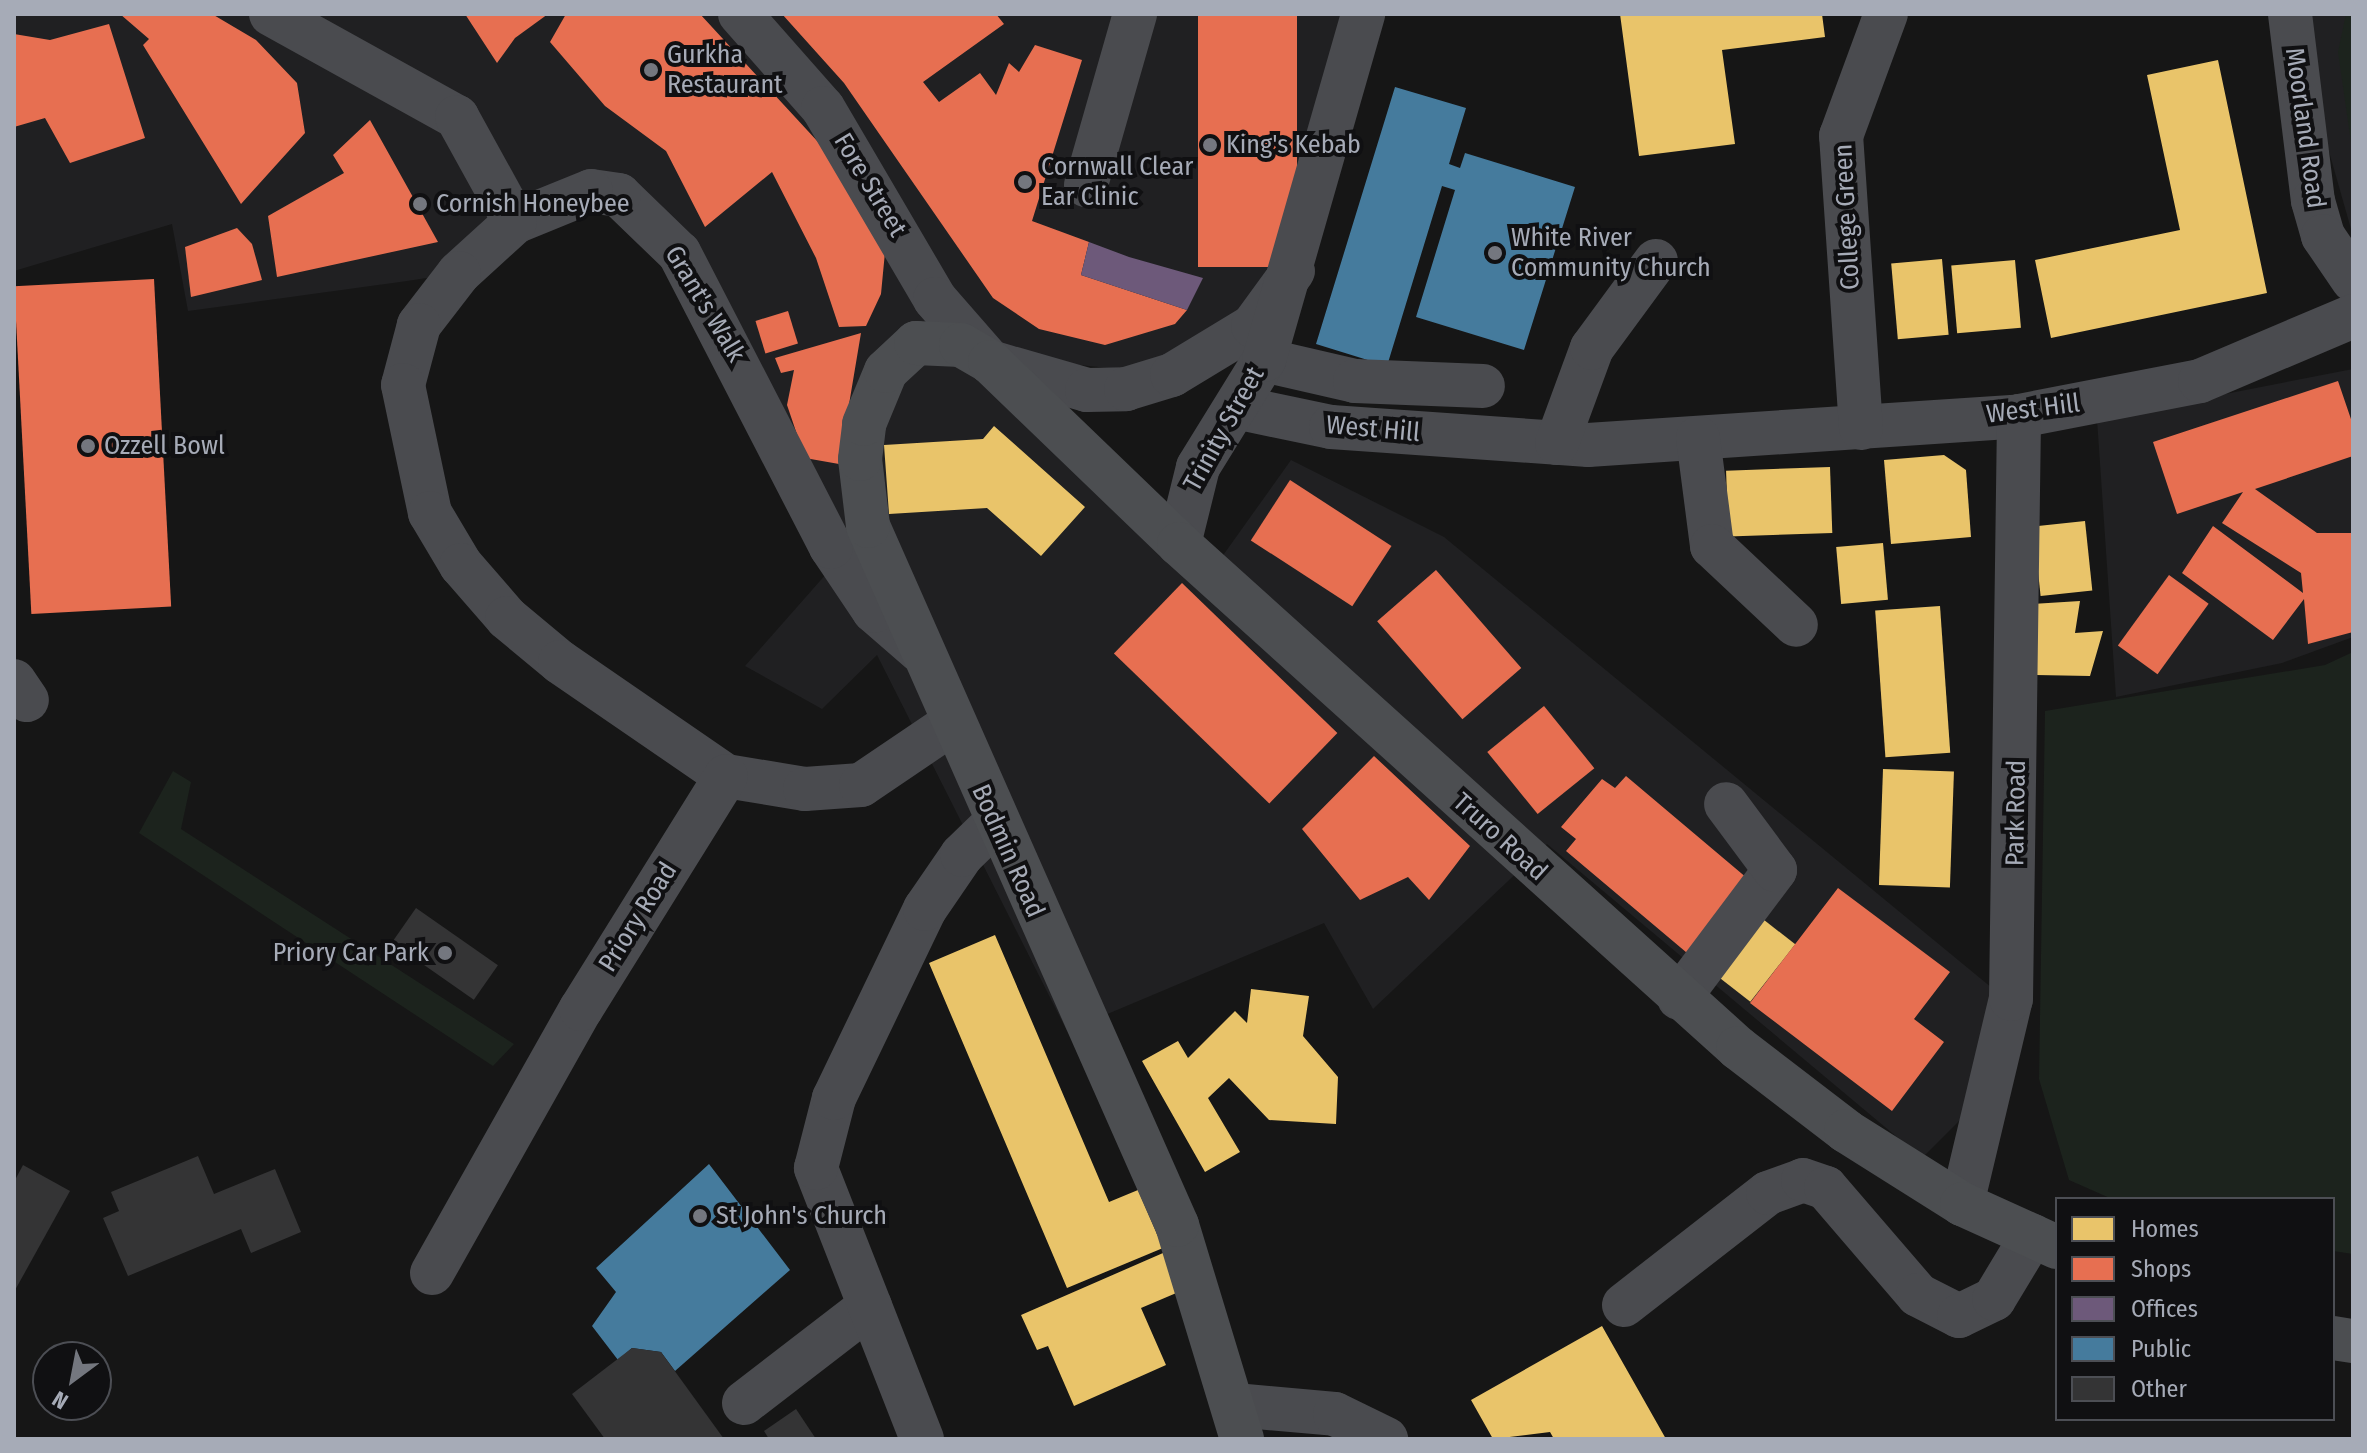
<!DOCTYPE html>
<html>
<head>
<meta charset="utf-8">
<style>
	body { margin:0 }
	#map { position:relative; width:2367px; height:1453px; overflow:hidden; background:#161616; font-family:"Fira Sans Condensed",sans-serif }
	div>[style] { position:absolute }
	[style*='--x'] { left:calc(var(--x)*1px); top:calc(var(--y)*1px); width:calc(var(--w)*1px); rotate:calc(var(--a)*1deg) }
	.built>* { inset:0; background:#202022 }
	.green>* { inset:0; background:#1c231d }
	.homes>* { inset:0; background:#e9c46a; transform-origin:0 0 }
	.shops>* { inset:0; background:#e76f51; transform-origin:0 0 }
	.offices>* { inset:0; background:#6d597a }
	.public>* { inset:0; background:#457b9d }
	.building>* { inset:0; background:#343435; transform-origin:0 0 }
	.minor>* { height:44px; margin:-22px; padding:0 22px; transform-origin:22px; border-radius:22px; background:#4a4b4f }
	.major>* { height:44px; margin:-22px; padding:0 22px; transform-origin:22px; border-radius:22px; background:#4c4e51 }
	.dots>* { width:22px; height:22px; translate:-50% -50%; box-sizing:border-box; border:4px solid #101012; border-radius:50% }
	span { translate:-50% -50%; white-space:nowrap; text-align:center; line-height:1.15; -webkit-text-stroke:8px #101012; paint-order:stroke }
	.poi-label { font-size:26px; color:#a6abb7 }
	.left { translate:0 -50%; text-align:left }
	.right { translate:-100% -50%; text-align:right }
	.street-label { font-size:26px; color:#a6abb7 }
	.frame { position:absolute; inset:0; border:16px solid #a6abb7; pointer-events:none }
	.legend { position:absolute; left:2055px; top:1197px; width:280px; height:224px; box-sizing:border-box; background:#101012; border:2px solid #4c4e54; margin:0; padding:10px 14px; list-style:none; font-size:24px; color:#a6abb7 }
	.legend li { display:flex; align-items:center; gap:16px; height:40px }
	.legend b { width:40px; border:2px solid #4c4e54 }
	.north { position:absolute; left:32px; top:1341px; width:80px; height:80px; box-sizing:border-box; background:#101012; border:2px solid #4c4e54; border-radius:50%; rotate:212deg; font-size:22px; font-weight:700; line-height:32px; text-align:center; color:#a6abb7 }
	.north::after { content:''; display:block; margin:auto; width:28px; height:36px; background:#74777f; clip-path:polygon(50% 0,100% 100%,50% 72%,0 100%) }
</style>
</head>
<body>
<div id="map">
	<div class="built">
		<i style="clip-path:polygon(14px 14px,1355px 14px,1259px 304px,1176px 359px,1118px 369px,1060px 363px,1014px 346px,1204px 582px,1291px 460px,1444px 537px,2003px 997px,1973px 1107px,1922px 1158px,1547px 844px,1373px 1009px,1324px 923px,1067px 1031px,877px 655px,822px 709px,745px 666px,827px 573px,671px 252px,591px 191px,459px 273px,407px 281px,188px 311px,172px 224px,14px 271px)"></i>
		<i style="clip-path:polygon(2290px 14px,2353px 14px,2353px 236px)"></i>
		<i style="clip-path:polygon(2353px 369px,2353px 637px,2282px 663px,2116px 697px,2097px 419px)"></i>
	</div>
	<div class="green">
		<i style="clip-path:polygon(2346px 14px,2353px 14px,2353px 156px,2338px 52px)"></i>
		<i style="clip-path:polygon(2353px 652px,2353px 1254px,2333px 1251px,2333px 1199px,2112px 1199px,2069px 1180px,2039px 1079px,2045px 711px,2325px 665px)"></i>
		<i style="clip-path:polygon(173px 771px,191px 782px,181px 829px,514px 1044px,493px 1066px,139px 833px)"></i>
	</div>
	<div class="homes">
		<i style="clip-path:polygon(1620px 14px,1822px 14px,1825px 37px,1722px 50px,1735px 144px,1639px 156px)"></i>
		<i style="clip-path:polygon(2218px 60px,2267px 293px,2051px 338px,2035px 260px,2180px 230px,2147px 75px)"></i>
		<i style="left:1942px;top:259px;width:76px;height:51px;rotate:85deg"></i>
		<i style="left:2015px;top:260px;width:68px;height:64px;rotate:85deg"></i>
		<i style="clip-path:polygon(994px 426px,1085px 507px,1041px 556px,987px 508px,889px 514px,884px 445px,983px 439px)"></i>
		<i style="clip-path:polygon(1944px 455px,1966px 470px,1971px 537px,1891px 544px,1884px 460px)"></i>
		<i style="left:1830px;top:467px;width:66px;height:104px;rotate:88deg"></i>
		<i style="left:2085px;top:521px;width:70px;height:52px;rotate:84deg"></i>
		<i style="left:1883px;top:543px;width:57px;height:47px;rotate:85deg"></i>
		<i style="clip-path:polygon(2080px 601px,2075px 633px,2103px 631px,2090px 676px,2036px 675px,2030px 604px)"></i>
		<i style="left:1940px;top:606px;width:147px;height:65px;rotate:86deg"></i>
		<i style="left:1883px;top:769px;width:71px;height:116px;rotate:2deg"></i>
		<i style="left:1759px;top:916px;width:46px;height:73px;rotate:38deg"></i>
		<i style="clip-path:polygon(995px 935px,1109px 1202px,1138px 1190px,1163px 1248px,1067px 1288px,929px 963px)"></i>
		<i style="clip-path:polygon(1251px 989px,1309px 996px,1303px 1036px,1338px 1077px,1336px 1124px,1269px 1120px,1229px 1078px,1208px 1098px,1240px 1152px,1205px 1172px,1142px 1061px,1178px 1041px,1188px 1058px,1235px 1011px,1247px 1023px)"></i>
		<i style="clip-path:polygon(1163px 1253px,1181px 1291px,1141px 1308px,1166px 1365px,1074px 1406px,1048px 1346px,1037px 1350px,1021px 1315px)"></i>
		<i style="clip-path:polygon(1602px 1326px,1666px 1439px,1554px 1439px,1550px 1432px,1493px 1439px,1471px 1400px)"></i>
	</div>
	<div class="shops">
		<i style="clip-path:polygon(120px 14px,212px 14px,256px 40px,297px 83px,305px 133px,241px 204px,143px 45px,149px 39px)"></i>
		<i style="clip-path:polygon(465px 14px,548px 14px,515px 38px,497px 63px)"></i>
		<i style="clip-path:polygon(566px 14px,700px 14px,819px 143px,887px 231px,881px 294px,866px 326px,839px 327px,816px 258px,772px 172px,705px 227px,666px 151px,605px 106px,550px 42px)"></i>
		<i style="clip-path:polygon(782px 14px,996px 14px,1004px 24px,923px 82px,939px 102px,980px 73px,996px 95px,1009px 63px,1019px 72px,1035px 45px,1082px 60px,1032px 221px,1089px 242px,1081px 275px,1187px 310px,1175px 324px,1105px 345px,1039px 329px,993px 298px,844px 83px)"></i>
		<i style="left:1198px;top:14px;width:99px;height:253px"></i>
		<i style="clip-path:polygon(109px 24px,145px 138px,70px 163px,45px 118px,14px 127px,14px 34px,50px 40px)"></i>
		<i style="clip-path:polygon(370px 120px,438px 242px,277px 277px,268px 216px,344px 173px,333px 155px)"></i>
		<i style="clip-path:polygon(237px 228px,252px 244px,262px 280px,191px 297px,185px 247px)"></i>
		<i style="left:154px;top:279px;width:328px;height:140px;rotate:87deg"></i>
		<i style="left:788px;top:311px;width:34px;height:34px;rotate:73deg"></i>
		<i style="clip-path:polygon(861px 333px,839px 464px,805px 458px,787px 405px,794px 370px,781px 373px,775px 358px)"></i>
		<i style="clip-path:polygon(2338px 381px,2353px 425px,2353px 456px,2255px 489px,2317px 533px,2353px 533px,2353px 632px,2308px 644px,2304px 599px,2273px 640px,2182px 573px,2213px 526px,2303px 593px,2301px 573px,2222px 523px,2243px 492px,2177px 514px,2153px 442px)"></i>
		<i style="left:1290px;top:480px;width:121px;height:72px;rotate:33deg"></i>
		<i style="left:1436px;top:570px;width:130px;height:78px;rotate:49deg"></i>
		<i style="left:2169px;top:575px;width:49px;height:87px;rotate:36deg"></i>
		<i style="left:1182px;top:583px;width:216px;height:98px;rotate:44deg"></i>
		<i style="left:1544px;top:706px;width:80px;height:73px;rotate:51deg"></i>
		<i style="clip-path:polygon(1374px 756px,1470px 846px,1429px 900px,1408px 877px,1360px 900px,1302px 829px)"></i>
		<i style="clip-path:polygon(1626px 776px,1754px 884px,1693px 958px,1566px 851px,1576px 839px,1561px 827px,1602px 779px,1615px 788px)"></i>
		<i style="clip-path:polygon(1838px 888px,1950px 972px,1914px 1019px,1944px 1042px,1892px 1111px,1750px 1003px)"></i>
	</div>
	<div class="offices">
		<i style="clip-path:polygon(1089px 242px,1129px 257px,1203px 278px,1187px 310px,1081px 275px)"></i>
	</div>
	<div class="public">
		<i style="clip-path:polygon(1395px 87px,1466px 108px,1449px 164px,1460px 168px,1465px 153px,1575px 187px,1524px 350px,1416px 317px,1455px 190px,1442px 186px,1387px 366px,1316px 344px)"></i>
		<i style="clip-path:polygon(709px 1164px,790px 1270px,675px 1371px,661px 1352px,632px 1348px,618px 1360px,592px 1326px,616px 1292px,596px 1268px)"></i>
	</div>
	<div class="building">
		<i style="left:416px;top:908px;width:100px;height:42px;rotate:35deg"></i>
		<i style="clip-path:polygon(198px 1156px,214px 1194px,275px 1169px,301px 1232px,251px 1253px,241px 1229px,128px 1276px,103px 1218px,119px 1211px,111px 1192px)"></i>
		<i style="clip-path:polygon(23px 1165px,70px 1191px,14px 1292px,14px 1182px)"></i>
		<i style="clip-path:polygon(632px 1348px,661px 1352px,724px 1439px,605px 1439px,572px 1394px)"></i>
		<i style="clip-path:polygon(796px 1409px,816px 1439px,769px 1439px,764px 1431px)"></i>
	</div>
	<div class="minor">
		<i style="--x:271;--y:14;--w:213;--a:29"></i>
		<i style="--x:457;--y:117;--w:120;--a:61.1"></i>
		<i style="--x:740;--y:14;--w:125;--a:48.6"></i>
		<i style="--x:823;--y:108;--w:221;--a:59.6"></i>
		<i style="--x:935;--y:299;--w:84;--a:48.9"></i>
		<i style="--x:990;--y:362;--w:101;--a:16.1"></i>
		<i style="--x:1087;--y:390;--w:39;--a:-1"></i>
		<i style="--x:1126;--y:389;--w:48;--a:-16.9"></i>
		<i style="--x:1172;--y:375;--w:95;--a:-31.2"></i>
		<i style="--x:1253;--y:326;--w:68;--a:-54"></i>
		<i style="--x:2290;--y:14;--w:188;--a:83"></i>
		<i style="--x:2313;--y:201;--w:36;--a:74"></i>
		<i style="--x:2323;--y:236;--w:53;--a:55.7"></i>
		<i style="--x:1086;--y:185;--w:178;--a:-74"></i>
		<i style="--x:1264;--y:360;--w:93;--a:13"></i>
		<i style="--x:1355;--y:381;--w:128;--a:2.2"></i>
		<i style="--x:1240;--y:408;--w:93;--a:11.8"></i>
		<i style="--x:1331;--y:427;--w:258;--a:4"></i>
		<i style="--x:1588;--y:445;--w:432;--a:-3.8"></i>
		<i style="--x:2019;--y:416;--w:184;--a:-10.9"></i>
		<i style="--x:2200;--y:381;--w:166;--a:-23"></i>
		<i style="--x:1861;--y:428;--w:293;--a:-93.9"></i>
		<i style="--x:1841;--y:136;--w:130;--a:-69.8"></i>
		<i style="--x:1698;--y:438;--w:109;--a:82.6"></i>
		<i style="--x:1712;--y:546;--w:115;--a:43.2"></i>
		<i style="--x:1557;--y:443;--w:101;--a:-69.8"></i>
		<i style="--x:1592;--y:348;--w:108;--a:-53.7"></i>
		<i style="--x:1179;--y:544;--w:79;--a:-76.1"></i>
		<i style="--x:1198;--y:467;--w:126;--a:-58.3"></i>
		<i style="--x:1264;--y:360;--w:360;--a:-74"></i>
		<i style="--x:920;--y:651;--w:61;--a:-139"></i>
		<i style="--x:874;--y:611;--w:77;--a:-123.9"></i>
		<i style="--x:831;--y:547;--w:331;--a:-117.3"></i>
		<i style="--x:679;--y:253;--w:83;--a:-136"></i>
		<i style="--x:619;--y:195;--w:28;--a:-172"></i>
		<i style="--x:591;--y:191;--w:82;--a:157.8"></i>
		<i style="--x:515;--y:222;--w:76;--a:137.7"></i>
		<i style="--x:459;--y:273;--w:66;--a:127.6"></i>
		<i style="--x:419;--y:325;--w:62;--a:104.9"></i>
		<i style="--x:403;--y:385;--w:131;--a:78.1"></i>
		<i style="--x:430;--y:513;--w:61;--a:59.2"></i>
		<i style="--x:461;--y:565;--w:70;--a:49"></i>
		<i style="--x:507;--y:618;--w:69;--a:39.7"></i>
		<i style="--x:560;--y:662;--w:201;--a:34.5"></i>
		<i style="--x:726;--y:776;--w:80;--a:9.3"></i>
		<i style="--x:805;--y:789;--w:56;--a:-4.1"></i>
		<i style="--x:861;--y:785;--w:109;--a:-34.1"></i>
		<i style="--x:14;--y:681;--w:23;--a:56"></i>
		<i style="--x:1679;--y:998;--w:160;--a:-53.1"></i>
		<i style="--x:1775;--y:870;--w:82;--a:-126.6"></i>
		<i style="--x:1962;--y:1204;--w:211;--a:-76.6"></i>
		<i style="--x:2011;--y:999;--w:583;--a:-89.21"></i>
		<i style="--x:432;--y:1273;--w:303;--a:-60.6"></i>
		<i style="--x:581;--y:1009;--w:274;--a:-58.1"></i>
		<i style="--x:1624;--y:1305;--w:182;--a:-37.9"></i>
		<i style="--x:1768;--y:1193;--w:37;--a:-20"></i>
		<i style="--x:1803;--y:1180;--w:24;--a:19"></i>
		<i style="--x:1826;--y:1188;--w:141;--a:49.3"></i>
		<i style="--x:1918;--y:1295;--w:46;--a:27.1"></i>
		<i style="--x:1959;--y:1316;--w:39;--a:-26"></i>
		<i style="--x:1994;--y:1299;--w:74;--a:-58.9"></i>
		<i style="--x:744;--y:1403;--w:159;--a:-37.6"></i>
		<i style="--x:1235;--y:1405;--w:100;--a:5.1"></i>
		<i style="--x:1335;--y:1414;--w:57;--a:26.1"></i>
		<i style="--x:922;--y:1439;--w:291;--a:-111.4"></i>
		<i style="--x:816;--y:1168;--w:72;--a:-75.6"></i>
		<i style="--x:834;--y:1098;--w:210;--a:-64.3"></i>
		<i style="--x:925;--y:909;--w:65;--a:-55.6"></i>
		<i style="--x:962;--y:855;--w:47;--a:-44.1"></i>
	</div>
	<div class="major">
		<i style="--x:2333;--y:1338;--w:20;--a:9"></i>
		<i style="--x:1242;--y:1439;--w:224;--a:-106.9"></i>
		<i style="--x:1177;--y:1225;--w:764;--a:-113.85"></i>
		<i style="--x:868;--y:526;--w:67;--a:-96.8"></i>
		<i style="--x:860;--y:459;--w:35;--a:-83"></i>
		<i style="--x:864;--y:424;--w:57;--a:-67.5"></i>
		<i style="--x:886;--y:371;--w:41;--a:-43"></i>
		<i style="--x:916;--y:343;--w:45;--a:2.5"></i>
		<i style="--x:961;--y:345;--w:34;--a:30"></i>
		<i style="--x:990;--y:362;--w:262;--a:43.9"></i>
		<i style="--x:1179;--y:544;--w:753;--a:42.04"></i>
		<i style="--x:1738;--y:1048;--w:136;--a:37.5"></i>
		<i style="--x:1846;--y:1131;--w:137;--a:32.2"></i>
		<i style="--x:1962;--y:1204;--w:104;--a:24.4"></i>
	</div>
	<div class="dots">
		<i style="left:651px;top:70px;background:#74777f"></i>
		<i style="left:1210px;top:145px;background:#74777f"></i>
		<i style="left:1025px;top:182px;background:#74777f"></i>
		<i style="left:420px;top:204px;background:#74777f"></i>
		<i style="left:1495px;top:253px;background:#74777f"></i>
		<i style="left:88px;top:446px;background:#74777f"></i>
		<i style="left:445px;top:953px;background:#74777f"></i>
		<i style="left:700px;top:1216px;background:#74777f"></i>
	</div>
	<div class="poi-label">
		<span class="left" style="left:667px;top:70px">Gurkha<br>Restaurant</span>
		<span class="left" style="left:1226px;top:145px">King's Kebab</span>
		<span class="left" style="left:1041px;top:182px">Cornwall Clear<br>Ear Clinic</span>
		<span class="left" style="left:436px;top:204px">Cornish Honeybee</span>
		<span class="left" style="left:1511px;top:253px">White River<br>Community Church</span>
		<span class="left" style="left:104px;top:446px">Ozzell Bowl</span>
		<span class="right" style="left:429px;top:953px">Priory Car Park</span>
		<span class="left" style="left:716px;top:1216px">St John's Church</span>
	</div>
	<div class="street-label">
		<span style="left:2305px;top:128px;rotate:82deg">Moorland Road</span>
		<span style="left:870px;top:185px;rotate:59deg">Fore Street</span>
		<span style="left:1847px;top:217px;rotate:-93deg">College Green</span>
		<span style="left:705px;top:304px;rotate:59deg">Grant's Walk</span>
		<span style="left:2033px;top:409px;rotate:-7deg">West Hill</span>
		<span style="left:1224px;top:429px;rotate:-61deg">Trinity Street</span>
		<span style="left:1373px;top:429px;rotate:5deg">West Hill</span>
		<span style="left:2016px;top:813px;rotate:-89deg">Park Road</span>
		<span style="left:1500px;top:837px;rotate:42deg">Truro Road</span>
		<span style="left:1008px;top:851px;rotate:66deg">Bodmin Road</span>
		<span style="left:638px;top:917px;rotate:-58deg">Priory Road</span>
	</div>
	<div class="frame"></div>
	<ul class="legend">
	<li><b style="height:22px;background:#e9c46a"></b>Homes</li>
	<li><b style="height:22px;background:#e76f51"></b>Shops</li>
	<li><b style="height:22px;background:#6d597a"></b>Offices</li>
	<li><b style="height:22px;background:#457b9d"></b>Public</li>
	<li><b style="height:22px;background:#343435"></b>Other</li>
	</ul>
	<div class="north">N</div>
</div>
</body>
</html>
